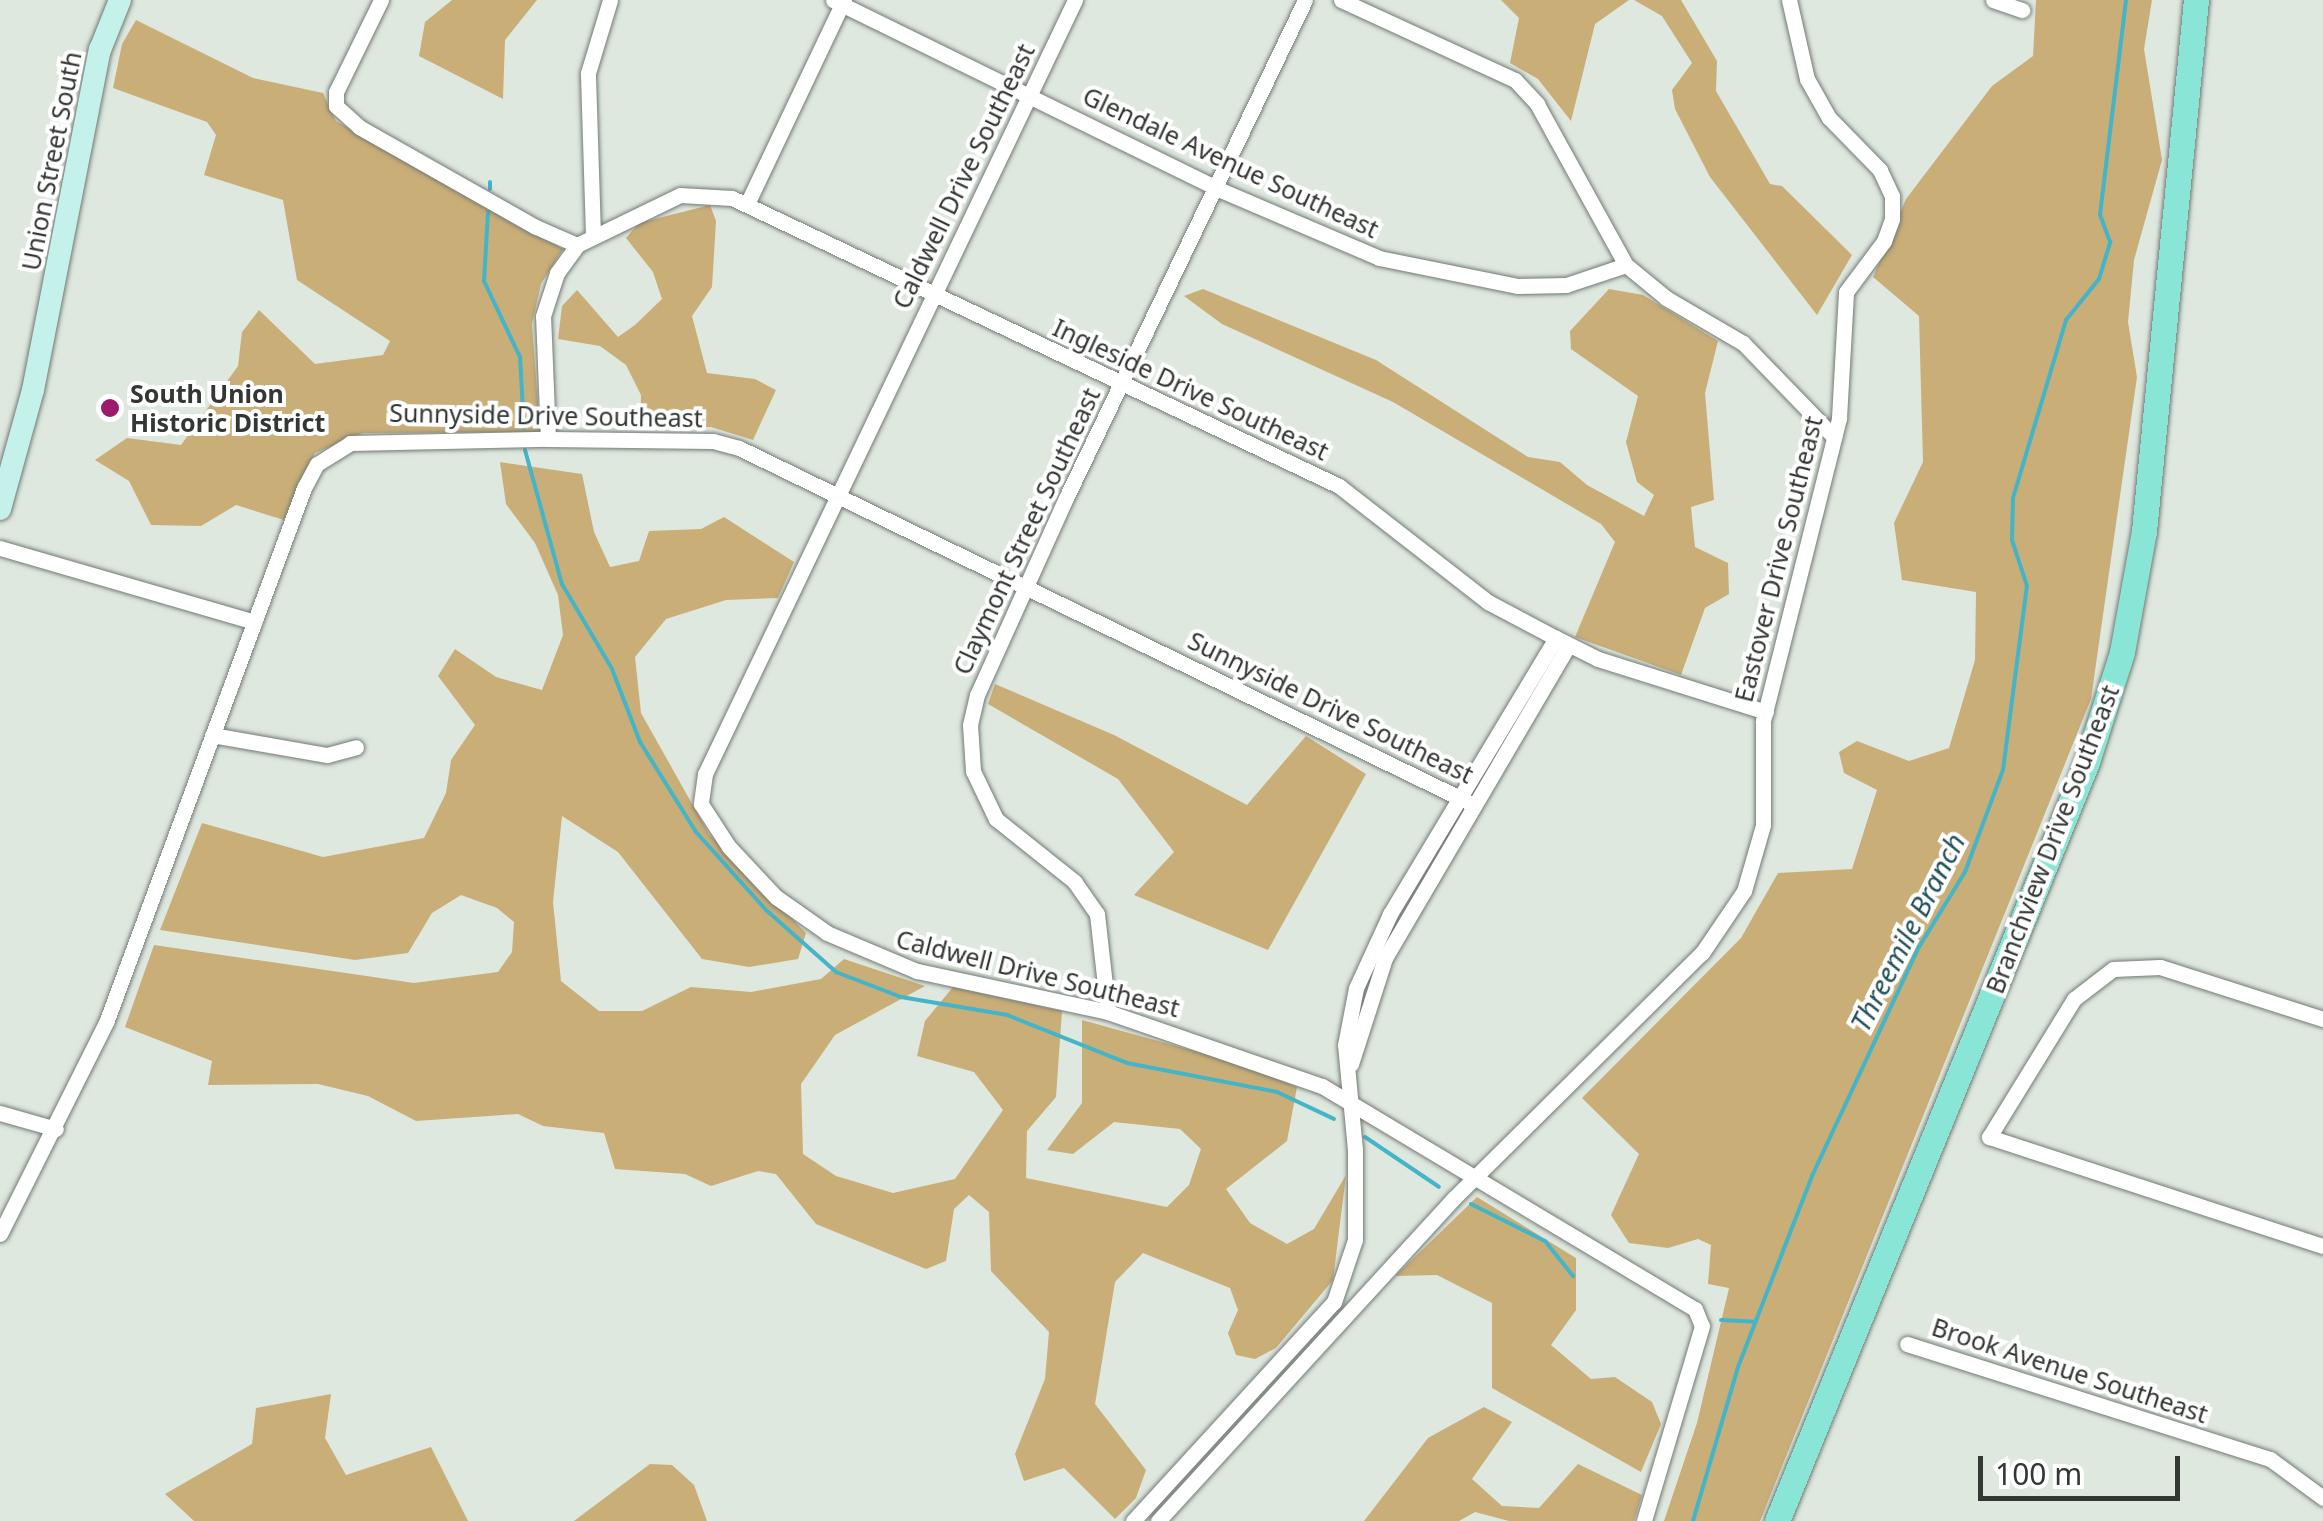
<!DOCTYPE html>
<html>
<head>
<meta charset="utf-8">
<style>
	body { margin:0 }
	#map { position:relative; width:2323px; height:1521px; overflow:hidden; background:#dee8df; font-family:"Noto Sans",sans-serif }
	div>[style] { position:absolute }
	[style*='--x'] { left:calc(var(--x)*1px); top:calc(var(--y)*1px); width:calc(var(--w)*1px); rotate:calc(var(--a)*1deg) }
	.green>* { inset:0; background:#c9ae78 }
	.stream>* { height:4px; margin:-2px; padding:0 2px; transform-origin:2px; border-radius:2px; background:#44b4c8 }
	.roads { filter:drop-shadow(0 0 2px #727a73) drop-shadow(0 0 2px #727a73) }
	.minor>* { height:15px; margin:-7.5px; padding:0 7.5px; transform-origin:7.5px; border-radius:7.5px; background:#fff }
	.secondary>* { height:22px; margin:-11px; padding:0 11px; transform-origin:11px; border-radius:11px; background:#c4f2eb }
	.primary>* { height:25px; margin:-12.5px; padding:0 12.5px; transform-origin:12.5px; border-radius:12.5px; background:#89e6d7 }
	.dots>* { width:28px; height:28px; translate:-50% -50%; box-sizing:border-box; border:5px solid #fff; border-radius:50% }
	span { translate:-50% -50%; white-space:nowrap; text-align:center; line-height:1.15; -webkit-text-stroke:8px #fff; paint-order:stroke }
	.street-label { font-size:25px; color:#333733 }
	.poi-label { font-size:25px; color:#333733; font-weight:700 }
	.left { translate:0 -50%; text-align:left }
	.water-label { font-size:28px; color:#22525a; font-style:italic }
	.scale { position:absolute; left:1978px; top:1456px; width:202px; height:45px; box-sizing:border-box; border:5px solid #333733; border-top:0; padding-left:12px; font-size:30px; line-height:35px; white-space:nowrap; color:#333733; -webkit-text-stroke:8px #fff; paint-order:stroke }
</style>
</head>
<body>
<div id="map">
	<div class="green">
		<i style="clip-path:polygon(452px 0,537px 0,505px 40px,503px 99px,419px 56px,425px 22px)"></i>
		<i style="clip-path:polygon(1501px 0,1629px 0,1595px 24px,1571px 121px,1538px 79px,1510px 63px,1519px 18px)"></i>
		<i style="clip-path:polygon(1634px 0,1681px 0,1717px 61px,1716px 91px,1770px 184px,1782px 186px,1852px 255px,1817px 315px,1710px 177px,1675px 109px,1672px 90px,1692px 63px,1662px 16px)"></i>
		<i style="clip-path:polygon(2036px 0,2152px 0,2144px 49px,2162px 160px,2134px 260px,2128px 322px,2137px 377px,2091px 699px,1760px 1521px,1664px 1521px,1697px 1423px,1729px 1288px,1708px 1284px,1711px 1245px,1698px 1239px,1668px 1248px,1629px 1243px,1611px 1215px,1639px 1154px,1582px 1098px,1741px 938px,1778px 873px,1852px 869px,1877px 790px,1844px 773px,1839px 752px,1857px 741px,1909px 761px,1949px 748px,1975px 660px,1976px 592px,1902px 580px,1894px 523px,1923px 462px,1919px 316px,1873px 277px,1906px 199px,1992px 86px,2033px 56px)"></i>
		<i style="clip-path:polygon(136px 20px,253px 78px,323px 93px,336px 121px,563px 249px,541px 284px,532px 324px,540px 432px,363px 433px,315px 453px,284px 520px,236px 505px,201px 526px,151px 525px,129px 481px,95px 460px,127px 438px,181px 445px,238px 366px,242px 332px,259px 310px,315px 364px,383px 355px,390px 341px,297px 280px,283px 200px,204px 175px,216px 135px,207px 122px,113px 88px,122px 44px)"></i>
		<i style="clip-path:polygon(710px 205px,716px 221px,712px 287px,692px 316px,707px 373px,755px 379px,776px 390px,753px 440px,711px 427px,640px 427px,641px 395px,626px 365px,600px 346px,558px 339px,562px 306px,577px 290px,618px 337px,635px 325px,662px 299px,653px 272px,626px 238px,639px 223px)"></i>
		<i style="clip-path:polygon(1203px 289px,1376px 360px,1528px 457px,1560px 462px,1587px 485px,1644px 516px,1654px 495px,1637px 482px,1626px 442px,1638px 396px,1571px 349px,1570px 331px,1609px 289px,1643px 295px,1718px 341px,1705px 393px,1714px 500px,1691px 507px,1695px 547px,1728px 563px,1729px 594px,1705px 608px,1681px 675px,1575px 637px,1615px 542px,1601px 524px,1393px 402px,1222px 324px,1184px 296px)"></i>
		<i style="clip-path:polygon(500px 462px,582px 474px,594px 532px,610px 567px,639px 561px,649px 531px,701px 529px,724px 517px,794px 562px,778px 598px,726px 600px,666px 619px,635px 657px,641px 713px,709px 834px,806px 933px,798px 959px,749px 967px,702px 959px,618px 852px,562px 816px,553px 902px,561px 981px,599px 1011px,642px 1011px,691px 987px,751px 992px,821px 979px,844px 959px,925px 986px,835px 1035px,801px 1084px,803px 1154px,836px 1176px,893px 1193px,955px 1179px,1003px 1110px,974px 1072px,917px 1056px,925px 1021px,953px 987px,1062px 1011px,1056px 1097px,1027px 1131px,1026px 1178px,1167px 1207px,1189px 1185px,1201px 1149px,1180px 1129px,1114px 1122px,1073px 1154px,1047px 1150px,1082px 1103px,1082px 1020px,1234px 1062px,1297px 1087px,1287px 1141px,1226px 1189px,1250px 1223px,1287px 1244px,1314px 1229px,1346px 1175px,1333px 1280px,1276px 1348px,1255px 1359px,1236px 1355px,1228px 1333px,1238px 1310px,1230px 1288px,1143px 1253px,1115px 1282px,1095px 1404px,1146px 1470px,1136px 1498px,1115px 1519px,1064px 1468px,1024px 1481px,1015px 1454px,1045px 1379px,1049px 1332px,991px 1271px,989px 1212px,969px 1195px,954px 1209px,946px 1261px,926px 1269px,816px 1224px,776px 1174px,758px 1171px,711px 1186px,685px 1174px,615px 1169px,604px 1133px,543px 1126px,518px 1114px,416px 1121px,368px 1096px,318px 1084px,208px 1085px,212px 1061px,125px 1027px,154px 945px,414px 983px,498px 972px,512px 952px,514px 922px,497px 908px,461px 895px,432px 913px,408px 953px,355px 960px,160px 930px,202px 823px,323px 857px,424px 838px,446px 793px,451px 760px,475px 725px,438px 676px,455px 649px,496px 677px,542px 690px,563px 635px,558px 595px,535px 543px,506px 504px)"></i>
		<i style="clip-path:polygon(995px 684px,1114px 735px,1247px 805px,1306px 736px,1366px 774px,1268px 950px,1134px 895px,1174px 852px,1118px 779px,988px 704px)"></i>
		<i style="clip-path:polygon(1477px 1197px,1576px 1258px,1576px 1310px,1551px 1345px,1591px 1379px,1615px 1377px,1652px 1402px,1661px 1424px,1641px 1472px,1492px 1388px,1492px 1303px,1437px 1275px,1395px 1276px)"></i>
		<i style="clip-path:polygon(331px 1394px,325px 1438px,346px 1475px,431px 1447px,468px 1521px,194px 1521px,165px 1494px,252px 1444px,256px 1408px)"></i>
		<i style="clip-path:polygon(1484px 1407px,1512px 1422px,1472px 1479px,1502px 1506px,1539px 1508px,1578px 1464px,1642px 1495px,1634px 1521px,1509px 1521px,1475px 1512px,1459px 1521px,1364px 1521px,1428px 1438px)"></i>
		<i style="clip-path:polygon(650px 1464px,672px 1465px,694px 1485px,707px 1521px,574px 1521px)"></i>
	</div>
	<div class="stream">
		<i style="--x:490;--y:189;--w:7;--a:-90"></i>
		<i style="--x:488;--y:212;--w:69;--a:93.3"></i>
		<i style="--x:484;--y:281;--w:84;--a:64.7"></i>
		<i style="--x:520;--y:357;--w:71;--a:86.8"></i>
		<i style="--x:525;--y:450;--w:139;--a:74.6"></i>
		<i style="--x:562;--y:584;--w:99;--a:59.5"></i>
		<i style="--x:612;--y:669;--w:78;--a:69"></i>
		<i style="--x:640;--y:742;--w:106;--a:58.1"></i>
		<i style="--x:696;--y:832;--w:105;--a:48.1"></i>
		<i style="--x:766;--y:910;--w:94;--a:41.5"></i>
		<i style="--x:836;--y:972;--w:70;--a:21"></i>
		<i style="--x:901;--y:997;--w:108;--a:9.6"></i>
		<i style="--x:1007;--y:1015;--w:129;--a:21.8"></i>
		<i style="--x:1127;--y:1063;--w:153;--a:10.9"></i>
		<i style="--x:1277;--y:1092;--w:63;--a:25.3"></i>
		<i style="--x:1365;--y:1137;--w:89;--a:34"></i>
		<i style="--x:1471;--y:1204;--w:83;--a:26.6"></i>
		<i style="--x:1545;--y:1241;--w:45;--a:51.3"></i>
		<i style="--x:1721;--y:1320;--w:34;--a:3"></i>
		<i style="--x:1693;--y:1521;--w:160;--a:-73.7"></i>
		<i style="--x:1738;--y:1367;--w:205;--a:-68.8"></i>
		<i style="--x:1812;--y:1176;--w:253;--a:-65"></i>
		<i style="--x:1919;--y:947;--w:88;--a:-58.5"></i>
		<i style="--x:1965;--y:872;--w:109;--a:-69.6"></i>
		<i style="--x:2003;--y:770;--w:186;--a:-82.6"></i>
		<i style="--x:2027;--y:586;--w:48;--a:-108.1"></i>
		<i style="--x:2012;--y:540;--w:42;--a:-88.6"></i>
		<i style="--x:2013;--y:498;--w:186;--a:-73.4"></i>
		<i style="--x:2066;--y:320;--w:53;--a:-51.2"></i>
		<i style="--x:2099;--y:279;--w:39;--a:-73"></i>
		<i style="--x:2110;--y:242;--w:29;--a:-110"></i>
		<i style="--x:2100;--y:215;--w:217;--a:-83.1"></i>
	</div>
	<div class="roads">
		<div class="minor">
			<i style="--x:381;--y:0;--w:102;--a:116.1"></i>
			<i style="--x:336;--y:92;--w:14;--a:90"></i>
			<i style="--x:336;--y:106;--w:31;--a:42"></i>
			<i style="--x:359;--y:127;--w:203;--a:29.5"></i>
			<i style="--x:536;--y:227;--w:45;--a:23.7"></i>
			<i style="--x:577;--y:245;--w:114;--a:-25.9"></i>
			<i style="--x:680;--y:195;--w:52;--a:3.3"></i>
			<i style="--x:732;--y:198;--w:672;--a:25.38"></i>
			<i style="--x:1339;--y:486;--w:189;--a:37.9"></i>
			<i style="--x:1488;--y:602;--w:77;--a:27.9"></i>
			<i style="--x:1556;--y:638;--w:47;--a:26.6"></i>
			<i style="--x:1598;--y:659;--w:176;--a:17.5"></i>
			<i style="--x:833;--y:0;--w:427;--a:26.1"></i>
			<i style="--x:1216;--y:188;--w:177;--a:23.2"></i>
			<i style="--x:1379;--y:258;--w:142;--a:11.4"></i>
			<i style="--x:1518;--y:286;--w:48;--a:-1.2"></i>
			<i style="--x:1566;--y:285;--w:63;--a:-18.4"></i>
			<i style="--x:1075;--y:0;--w:858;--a:115.55"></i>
			<i style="--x:705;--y:774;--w:30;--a:98"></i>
			<i style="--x:701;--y:804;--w:51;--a:56.9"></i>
			<i style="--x:729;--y:847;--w:69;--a:46.8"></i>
			<i style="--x:776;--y:897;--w:62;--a:35.2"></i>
			<i style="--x:827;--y:933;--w:98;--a:22.9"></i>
			<i style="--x:917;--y:971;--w:195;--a:12.1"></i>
			<i style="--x:1108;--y:1012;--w:226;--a:19.1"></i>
			<i style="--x:1322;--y:1086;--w:435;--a:30.9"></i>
			<i style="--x:1695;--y:1309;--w:18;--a:68"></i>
			<i style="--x:1702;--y:1326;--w:203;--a:106.6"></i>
			<i style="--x:1341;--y:0;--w:192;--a:24.7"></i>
			<i style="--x:1515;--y:80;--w:33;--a:47"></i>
			<i style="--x:1537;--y:104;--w:184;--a:61.1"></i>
			<i style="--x:1626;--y:265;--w:52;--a:39.5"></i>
			<i style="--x:1666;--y:298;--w:89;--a:30.3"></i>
			<i style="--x:1743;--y:343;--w:131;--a:45.9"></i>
			<i style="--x:1993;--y:0;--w:31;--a:19"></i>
			<i style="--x:747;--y:204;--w:226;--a:-64.6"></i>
			<i style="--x:593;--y:235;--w:162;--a:-91.8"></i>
			<i style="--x:588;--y:73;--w:76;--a:-73.2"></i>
			<i style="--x:548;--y:439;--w:123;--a:-92.3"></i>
			<i style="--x:543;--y:316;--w:45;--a:-72"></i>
			<i style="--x:557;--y:273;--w:34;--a:-54"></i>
			<i style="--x:0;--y:548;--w:265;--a:16.2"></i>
			<i style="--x:212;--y:735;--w:117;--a:9.9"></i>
			<i style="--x:327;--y:755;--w:30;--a:-15"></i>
			<i style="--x:1108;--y:1012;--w:99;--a:-96.4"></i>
			<i style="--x:1097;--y:914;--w:39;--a:-125"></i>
			<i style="--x:1075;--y:882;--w:101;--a:-141.4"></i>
			<i style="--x:996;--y:819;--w:53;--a:-115.6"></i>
			<i style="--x:973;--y:771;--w:46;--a:-93.7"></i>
			<i style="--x:970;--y:725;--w:31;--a:-77"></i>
			<i style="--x:977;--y:695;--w:216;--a:-65.7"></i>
			<i style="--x:1066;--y:498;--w:552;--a:-64.36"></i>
			<i style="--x:2323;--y:1019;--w:171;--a:-162.3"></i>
			<i style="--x:2160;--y:967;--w:47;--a:177.6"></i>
			<i style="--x:2113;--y:969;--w:49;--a:142.4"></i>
			<i style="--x:2074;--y:999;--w:162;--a:121.6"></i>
			<i style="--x:1989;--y:1137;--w:351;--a:18.1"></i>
			<i style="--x:1351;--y:1064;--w:111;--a:-72.2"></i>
			<i style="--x:1385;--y:958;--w:363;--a:-59.6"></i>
			<i style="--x:0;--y:1113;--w:58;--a:15.9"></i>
			<i style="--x:0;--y:1234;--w:239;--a:-63.4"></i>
			<i style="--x:107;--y:1020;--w:567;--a:-69.68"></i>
			<i style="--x:304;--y:488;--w:27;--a:-62"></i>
			<i style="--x:317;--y:464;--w:39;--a:-32"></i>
			<i style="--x:350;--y:443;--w:198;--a:-1.2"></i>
			<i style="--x:548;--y:439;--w:165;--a:0.7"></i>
			<i style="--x:713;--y:441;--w:27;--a:15"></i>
			<i style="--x:739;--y:448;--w:815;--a:25.9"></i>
			<i style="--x:1907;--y:1344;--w:381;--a:17.6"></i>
			<i style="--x:2270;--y:1459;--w:66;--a:36.3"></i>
			<i style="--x:1133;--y:1521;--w:297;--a:-47.5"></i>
			<i style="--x:1334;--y:1302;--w:65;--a:-71.3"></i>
			<i style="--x:1355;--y:1240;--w:90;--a:-90"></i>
			<i style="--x:1355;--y:1150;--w:105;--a:-95.4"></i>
			<i style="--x:1345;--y:1045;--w:58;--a:-79.1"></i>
			<i style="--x:1356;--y:988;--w:81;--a:-65.3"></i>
			<i style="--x:1390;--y:914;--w:322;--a:-59"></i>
			<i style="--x:1158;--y:1521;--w:437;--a:-47.5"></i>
			<i style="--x:1453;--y:1199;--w:350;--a:-44.7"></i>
			<i style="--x:1702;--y:953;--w:75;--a:-55.9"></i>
			<i style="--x:1744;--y:891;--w:69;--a:-73.9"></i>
			<i style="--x:1763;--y:825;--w:104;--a:-90"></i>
			<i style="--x:1763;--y:721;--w:312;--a:-75.9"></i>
			<i style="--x:1839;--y:418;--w:126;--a:-86.8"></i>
			<i style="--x:1846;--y:292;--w:64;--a:-53.3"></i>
			<i style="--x:1884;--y:241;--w:23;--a:-70"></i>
			<i style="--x:1892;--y:219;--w:23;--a:-90"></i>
			<i style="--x:1892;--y:196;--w:29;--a:-115"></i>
			<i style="--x:1880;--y:170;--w:73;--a:-134.4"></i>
			<i style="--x:1829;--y:118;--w:45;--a:-119.4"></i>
			<i style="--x:1807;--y:79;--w:81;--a:-102.8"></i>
		</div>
		<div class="secondary">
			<i style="--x:0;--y:509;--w:123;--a:-74.5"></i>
			<i style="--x:33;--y:390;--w:347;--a:-78.9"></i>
			<i style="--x:100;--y:50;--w:54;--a:-68.2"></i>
		</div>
		<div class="primary">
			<i style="--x:1777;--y:1521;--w:820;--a:-67.78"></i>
			<i style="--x:2087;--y:762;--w:115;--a:-72.3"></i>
			<i style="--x:2122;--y:652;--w:123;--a:-79.7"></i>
			<i style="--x:2144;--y:531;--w:534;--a:-84.41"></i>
		</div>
	</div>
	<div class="dots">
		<i style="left:110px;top:408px;background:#9c196c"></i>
	</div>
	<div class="street-label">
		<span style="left:51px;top:161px;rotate:-79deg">Union Street South</span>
		<span style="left:1231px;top:162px;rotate:25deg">Glendale Avenue Southeast</span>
		<span style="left:963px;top:176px;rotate:-64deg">Caldwell Drive Southeast</span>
		<span style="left:1191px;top:389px;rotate:25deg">Ingleside Drive Southeast</span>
		<span style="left:546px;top:415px;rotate:1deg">Sunnyside Drive Southeast</span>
		<span style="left:1026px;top:531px;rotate:-65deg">Claymont Street Southeast</span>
		<span style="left:1778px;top:559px;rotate:-76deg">Eastover Drive Southeast</span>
		<span style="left:1331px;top:707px;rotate:26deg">Sunnyside Drive Southeast</span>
		<span style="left:2052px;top:839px;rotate:-69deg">Branchview Drive Southeast</span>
		<span style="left:1038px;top:973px;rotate:14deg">Caldwell Drive Southeast</span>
		<span style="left:2070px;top:1370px;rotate:18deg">Brook Avenue Southeast</span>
	</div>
	<div class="poi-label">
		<span class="left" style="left:130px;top:408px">South Union<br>Historic District</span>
	</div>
	<div class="water-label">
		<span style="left:1907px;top:932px;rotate:-63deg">Threemile Branch</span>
	</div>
	<div class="scale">100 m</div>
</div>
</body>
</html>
